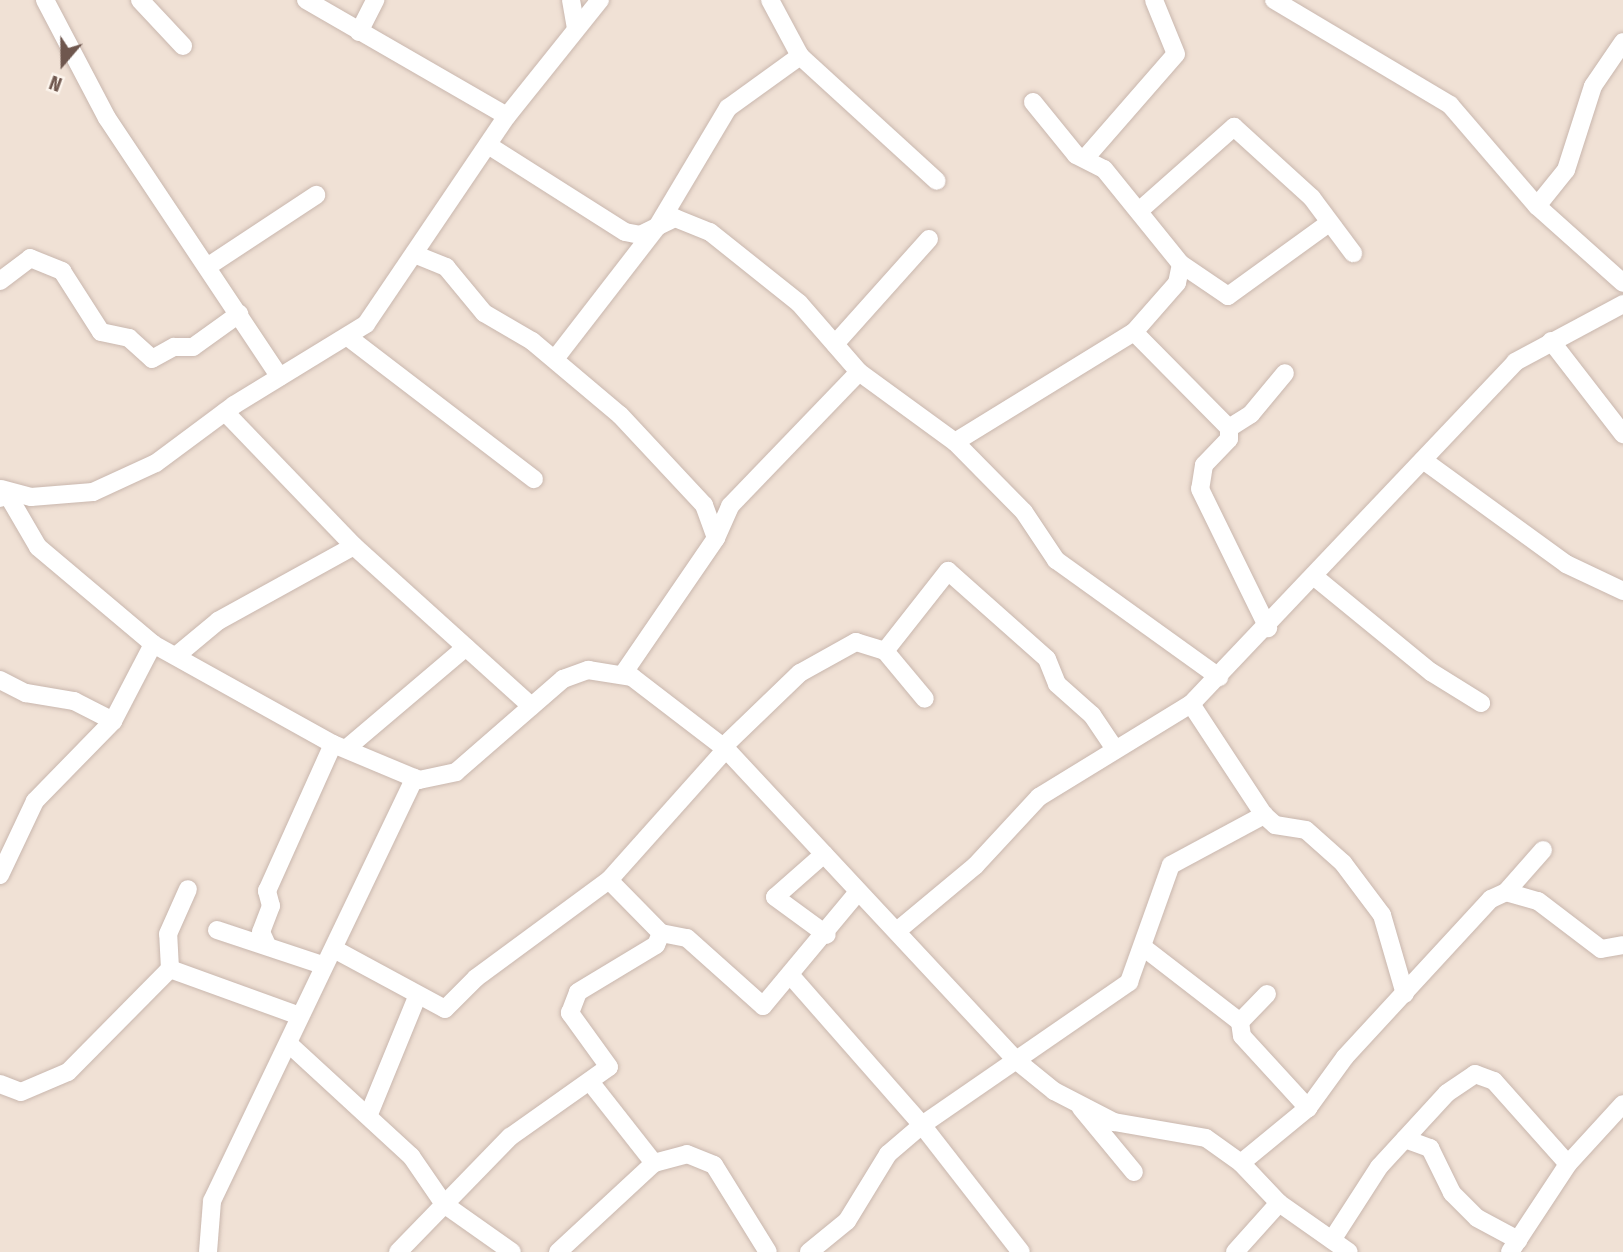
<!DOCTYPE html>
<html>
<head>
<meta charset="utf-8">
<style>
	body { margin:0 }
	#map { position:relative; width:1623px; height:1252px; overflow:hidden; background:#f9f0e6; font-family:"Fira Sans Condensed",sans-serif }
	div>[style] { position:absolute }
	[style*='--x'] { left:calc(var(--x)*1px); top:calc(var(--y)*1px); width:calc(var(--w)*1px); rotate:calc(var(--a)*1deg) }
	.residential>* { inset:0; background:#f0e1d5; transform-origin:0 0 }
	.roads { filter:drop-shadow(0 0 2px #c9b7ae) drop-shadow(0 0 2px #c9b7ae) }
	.street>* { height:18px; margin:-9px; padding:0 9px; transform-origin:9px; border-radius:9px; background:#fff }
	span { translate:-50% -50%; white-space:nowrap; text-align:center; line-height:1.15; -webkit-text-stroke:5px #fcf4ec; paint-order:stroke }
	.north { position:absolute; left:28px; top:28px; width:70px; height:70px; -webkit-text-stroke:5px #fcf4ec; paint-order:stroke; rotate:200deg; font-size:19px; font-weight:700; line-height:28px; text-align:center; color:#6f574e }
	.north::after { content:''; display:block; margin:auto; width:24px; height:32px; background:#6f574e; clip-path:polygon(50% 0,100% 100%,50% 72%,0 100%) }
</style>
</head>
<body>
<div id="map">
	<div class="residential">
		<i style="left:0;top:0;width:1623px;height:1252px"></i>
	</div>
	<div class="roads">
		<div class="street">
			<i style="--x:45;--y:0;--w:133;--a:62.3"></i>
			<i style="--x:107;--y:118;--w:311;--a:56.3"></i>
			<i style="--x:140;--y:0;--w:63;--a:46.9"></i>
			<i style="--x:306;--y:0;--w:232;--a:30"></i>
			<i style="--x:571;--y:0;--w:28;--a:80"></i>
			<i style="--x:770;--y:0;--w:64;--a:61.8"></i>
			<i style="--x:800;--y:56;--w:185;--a:42.4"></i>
			<i style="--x:1274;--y:0;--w:205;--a:30.8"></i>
			<i style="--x:1450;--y:105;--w:133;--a:49.3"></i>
			<i style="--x:1537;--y:206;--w:115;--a:41.8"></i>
			<i style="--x:359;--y:32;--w:36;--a:-63"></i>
			<i style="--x:1033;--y:102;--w:68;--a:50.9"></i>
			<i style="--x:1076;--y:155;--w:31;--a:27"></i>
			<i style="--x:1104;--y:169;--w:122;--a:51"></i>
			<i style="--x:1181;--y:264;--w:57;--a:34.2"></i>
			<i style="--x:1228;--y:296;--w:125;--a:-35.9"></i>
			<i style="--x:488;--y:145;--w:162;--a:32.4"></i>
			<i style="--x:625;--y:232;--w:15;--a:11"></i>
			<i style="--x:640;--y:235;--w:39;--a:-26"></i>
			<i style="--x:675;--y:218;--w:38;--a:22"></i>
			<i style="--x:710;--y:232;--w:114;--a:38.6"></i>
			<i style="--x:799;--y:303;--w:91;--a:49"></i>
			<i style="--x:859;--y:372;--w:119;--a:36.1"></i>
			<i style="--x:955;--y:442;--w:98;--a:45.4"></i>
			<i style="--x:1024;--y:512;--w:58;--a:56.3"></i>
			<i style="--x:1056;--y:560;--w:201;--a:35.7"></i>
			<i style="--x:1087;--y:156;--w:135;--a:-48.9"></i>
			<i style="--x:1176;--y:54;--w:58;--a:-112.2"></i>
			<i style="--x:1537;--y:206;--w:46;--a:-51.1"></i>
			<i style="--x:1566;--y:170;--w:88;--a:-72.2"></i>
			<i style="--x:1593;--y:86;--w:53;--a:-55.7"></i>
			<i style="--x:1139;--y:211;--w:127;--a:-41.5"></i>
			<i style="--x:1234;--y:127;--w:105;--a:42.3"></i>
			<i style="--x:1312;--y:198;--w:69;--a:53.3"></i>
			<i style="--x:414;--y:254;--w:35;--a:22"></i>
			<i style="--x:446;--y:267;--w:60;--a:50.4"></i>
			<i style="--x:484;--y:313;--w:56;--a:30.3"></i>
			<i style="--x:532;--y:341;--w:115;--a:40.1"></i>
			<i style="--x:620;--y:415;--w:123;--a:47"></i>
			<i style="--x:704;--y:505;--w:35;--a:70"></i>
			<i style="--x:207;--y:267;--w:131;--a:-33.4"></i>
			<i style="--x:0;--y:281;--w:38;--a:-37"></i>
			<i style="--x:30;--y:258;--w:35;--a:22"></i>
			<i style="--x:62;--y:271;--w:72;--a:57.4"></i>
			<i style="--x:101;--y:332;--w:29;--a:12"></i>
			<i style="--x:129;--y:338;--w:31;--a:42"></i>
			<i style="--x:152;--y:359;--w:25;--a:-29"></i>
			<i style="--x:174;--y:347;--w:19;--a:0"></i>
			<i style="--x:193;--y:347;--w:57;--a:-35.7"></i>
			<i style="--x:1134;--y:332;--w:135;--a:45.3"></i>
			<i style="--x:1229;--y:428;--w:11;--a:90"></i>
			<i style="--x:1229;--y:439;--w:36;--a:134"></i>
			<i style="--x:1204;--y:465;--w:24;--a:99"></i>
			<i style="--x:1200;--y:489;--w:155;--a:63.9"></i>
			<i style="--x:348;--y:337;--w:234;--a:37.4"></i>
			<i style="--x:1551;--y:341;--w:118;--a:52.3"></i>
			<i style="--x:835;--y:344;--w:141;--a:-48.2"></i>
			<i style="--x:555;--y:359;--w:167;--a:-52.3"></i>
			<i style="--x:657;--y:227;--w:139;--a:-59.2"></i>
			<i style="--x:728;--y:108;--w:89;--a:-35.8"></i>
			<i style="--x:225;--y:412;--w:186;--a:46.1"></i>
			<i style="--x:354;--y:546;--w:239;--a:42.1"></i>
			<i style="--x:1229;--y:428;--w:26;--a:-32"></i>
			<i style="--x:1251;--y:414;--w:53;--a:-50.3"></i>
			<i style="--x:955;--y:442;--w:210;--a:-31.6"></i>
			<i style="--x:1134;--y:332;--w:65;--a:-48.7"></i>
			<i style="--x:1177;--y:283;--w:19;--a:-78"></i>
			<i style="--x:1423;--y:460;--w:177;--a:36"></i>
			<i style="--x:1566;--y:564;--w:63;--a:25.3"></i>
			<i style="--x:1;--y:489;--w:31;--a:15"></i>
			<i style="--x:31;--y:497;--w:62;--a:-4.6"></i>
			<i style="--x:93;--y:492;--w:69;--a:-24.7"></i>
			<i style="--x:156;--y:463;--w:97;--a:-36.6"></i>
			<i style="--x:234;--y:405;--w:155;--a:-31.5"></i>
			<i style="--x:366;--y:324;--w:251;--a:-55.9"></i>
			<i style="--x:507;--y:116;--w:149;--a:-51.3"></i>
			<i style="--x:0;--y:498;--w:8;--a:-45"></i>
			<i style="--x:6;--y:492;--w:64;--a:59.8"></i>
			<i style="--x:38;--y:547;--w:150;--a:40.1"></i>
			<i style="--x:153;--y:644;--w:206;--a:29.1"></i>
			<i style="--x:333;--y:744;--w:93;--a:22.7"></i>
			<i style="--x:419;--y:780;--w:38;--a:-12"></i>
			<i style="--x:456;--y:772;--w:142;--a:-41"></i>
			<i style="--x:563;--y:679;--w:27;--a:-20"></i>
			<i style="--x:588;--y:670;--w:45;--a:9"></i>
			<i style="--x:632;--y:677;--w:118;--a:37.5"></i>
			<i style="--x:726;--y:749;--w:427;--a:47"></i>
			<i style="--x:1017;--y:1061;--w:48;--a:39"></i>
			<i style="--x:1054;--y:1091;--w:68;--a:27.3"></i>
			<i style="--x:1114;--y:1122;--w:93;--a:9.9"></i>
			<i style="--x:1206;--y:1138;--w:43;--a:35.5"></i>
			<i style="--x:1241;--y:1163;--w:55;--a:46.5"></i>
			<i style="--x:1279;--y:1203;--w:85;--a:35"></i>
			<i style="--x:1316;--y:578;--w:149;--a:39.3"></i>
			<i style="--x:1431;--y:672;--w:59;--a:31.8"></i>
			<i style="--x:885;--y:651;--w:102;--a:-51.8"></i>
			<i style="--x:948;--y:571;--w:132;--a:41.6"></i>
			<i style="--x:1047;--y:659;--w:27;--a:68"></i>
			<i style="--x:1057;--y:684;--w:47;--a:41.5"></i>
			<i style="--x:1092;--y:715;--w:37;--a:56"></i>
			<i style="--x:176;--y:656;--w:55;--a:-39.8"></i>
			<i style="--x:218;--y:621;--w:155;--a:-28.9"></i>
			<i style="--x:623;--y:674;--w:165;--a:-55.6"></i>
			<i style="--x:716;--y:538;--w:35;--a:-66"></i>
			<i style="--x:730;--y:506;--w:186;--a:-46.1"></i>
			<i style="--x:0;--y:680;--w:29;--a:27"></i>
			<i style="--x:26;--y:693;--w:49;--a:9.5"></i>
			<i style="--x:74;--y:701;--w:44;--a:27.1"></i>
			<i style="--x:1191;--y:704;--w:133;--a:56.7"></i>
			<i style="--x:1264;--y:815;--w:15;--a:42"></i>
			<i style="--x:1275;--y:825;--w:31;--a:9"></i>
			<i style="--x:1306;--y:830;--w:50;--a:41.7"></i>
			<i style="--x:1343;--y:863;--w:65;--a:53.1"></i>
			<i style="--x:1382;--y:915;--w:82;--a:73.8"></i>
			<i style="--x:723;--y:747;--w:107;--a:-43.9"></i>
			<i style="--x:800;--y:673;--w:64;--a:-29"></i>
			<i style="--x:856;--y:642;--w:30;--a:17"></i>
			<i style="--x:885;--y:651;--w:62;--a:50.2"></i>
			<i style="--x:347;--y:748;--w:156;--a:-40.3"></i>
			<i style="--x:824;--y:854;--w:65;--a:138.7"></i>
			<i style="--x:775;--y:897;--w:64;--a:36.2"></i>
			<i style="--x:0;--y:875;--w:82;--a:-64.7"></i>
			<i style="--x:35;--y:801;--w:112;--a:-45.7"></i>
			<i style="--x:113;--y:721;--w:87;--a:-62.5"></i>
			<i style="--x:1506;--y:892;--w:56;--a:-48.6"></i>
			<i style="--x:217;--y:930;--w:111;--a:18.4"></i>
			<i style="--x:897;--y:931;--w:102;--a:-39.8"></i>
			<i style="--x:975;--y:866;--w:94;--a:-47.2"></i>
			<i style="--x:1039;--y:797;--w:178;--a:-31.5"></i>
			<i style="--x:1191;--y:704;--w:471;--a:-46.5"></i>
			<i style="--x:1515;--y:362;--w:123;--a:-28.2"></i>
			<i style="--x:661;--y:933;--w:26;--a:11"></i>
			<i style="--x:687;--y:938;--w:102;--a:41.8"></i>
			<i style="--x:763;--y:1006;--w:148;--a:-50.2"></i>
			<i style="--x:266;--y:943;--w:12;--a:-114"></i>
			<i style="--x:261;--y:932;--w:28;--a:-69"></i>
			<i style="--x:271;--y:906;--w:16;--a:-105"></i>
			<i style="--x:267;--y:891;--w:161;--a:-65.8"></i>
			<i style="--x:1143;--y:947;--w:123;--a:37.7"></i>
			<i style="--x:334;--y:949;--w:126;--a:28.4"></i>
			<i style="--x:445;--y:1009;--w:44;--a:-45"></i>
			<i style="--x:476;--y:978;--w:165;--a:-36.4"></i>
			<i style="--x:609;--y:880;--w:176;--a:-48.2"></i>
			<i style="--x:170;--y:969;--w:35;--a:-93"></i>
			<i style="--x:168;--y:934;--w:49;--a:-66"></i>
			<i style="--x:792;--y:977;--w:197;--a:48.7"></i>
			<i style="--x:922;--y:1125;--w:161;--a:52.1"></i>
			<i style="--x:1267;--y:994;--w:39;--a:134"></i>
			<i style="--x:1240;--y:1022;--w:14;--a:82"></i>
			<i style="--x:1242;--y:1036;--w:98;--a:47.5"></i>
			<i style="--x:289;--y:1044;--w:166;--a:42.6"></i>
			<i style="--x:411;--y:1156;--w:58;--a:55.5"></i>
			<i style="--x:444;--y:1204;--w:83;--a:35.2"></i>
			<i style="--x:591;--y:1083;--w:102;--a:51.8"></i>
			<i style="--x:0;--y:1084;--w:22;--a:21"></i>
			<i style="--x:21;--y:1092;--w:51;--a:-23.1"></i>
			<i style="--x:68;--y:1072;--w:145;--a:-45.3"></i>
			<i style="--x:170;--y:969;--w:138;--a:19.9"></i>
			<i style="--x:1081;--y:1108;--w:83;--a:50.4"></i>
			<i style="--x:369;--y:1114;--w:126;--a:-67.7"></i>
			<i style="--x:1405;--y:1139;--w:27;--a:20"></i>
			<i style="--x:1430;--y:1148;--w:50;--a:63.9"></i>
			<i style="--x:1452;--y:1193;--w:35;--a:45"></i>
			<i style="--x:1477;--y:1218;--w:47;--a:28.2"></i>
			<i style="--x:1241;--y:1163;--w:87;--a:-39.4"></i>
			<i style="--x:1308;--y:1108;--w:63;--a:-54"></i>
			<i style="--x:1345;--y:1057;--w:215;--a:-47.3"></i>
			<i style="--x:1491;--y:899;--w:17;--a:-25"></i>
			<i style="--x:1506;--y:892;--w:33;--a:16"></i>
			<i style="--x:1538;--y:901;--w:79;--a:37.3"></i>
			<i style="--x:1601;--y:949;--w:22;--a:-10"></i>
			<i style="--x:1332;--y:1240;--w:87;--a:-57.2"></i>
			<i style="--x:1379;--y:1167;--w:100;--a:-47.4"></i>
			<i style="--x:1447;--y:1093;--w:34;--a:-34"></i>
			<i style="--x:1475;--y:1074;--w:20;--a:20"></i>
			<i style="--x:1494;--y:1081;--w:111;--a:48.3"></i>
			<i style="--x:208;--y:1252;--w:51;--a:-85.5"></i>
			<i style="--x:212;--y:1201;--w:469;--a:-64.4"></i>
			<i style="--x:398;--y:1252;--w:161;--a:-45.8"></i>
			<i style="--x:510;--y:1137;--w:121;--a:-35.3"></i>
			<i style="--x:609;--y:1067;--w:67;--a:-125.8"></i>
			<i style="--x:570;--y:1013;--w:22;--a:-69"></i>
			<i style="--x:578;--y:992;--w:91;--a:-31.1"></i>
			<i style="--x:656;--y:945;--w:13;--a:-67"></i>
			<i style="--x:661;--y:933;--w:74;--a:-134.5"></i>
			<i style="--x:558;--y:1252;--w:131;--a:-42.8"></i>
			<i style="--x:654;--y:1163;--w:34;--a:-15"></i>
			<i style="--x:687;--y:1154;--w:29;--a:22"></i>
			<i style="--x:714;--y:1165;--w:102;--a:58.2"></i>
			<i style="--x:809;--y:1252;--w:49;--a:-39.2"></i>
			<i style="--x:847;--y:1221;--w:79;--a:-58.5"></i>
			<i style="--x:888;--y:1154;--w:45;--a:-40.5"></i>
			<i style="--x:922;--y:1125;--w:252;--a:-34.6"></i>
			<i style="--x:1129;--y:982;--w:124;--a:-70.3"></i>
			<i style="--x:1171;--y:865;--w:106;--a:-28.3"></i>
			<i style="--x:1235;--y:1252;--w:66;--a:-48.1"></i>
			<i style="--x:1510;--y:1252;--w:105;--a:-56.6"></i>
			<i style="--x:1568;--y:1164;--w:81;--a:-47.5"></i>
		</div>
	</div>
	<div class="north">N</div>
</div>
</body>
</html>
